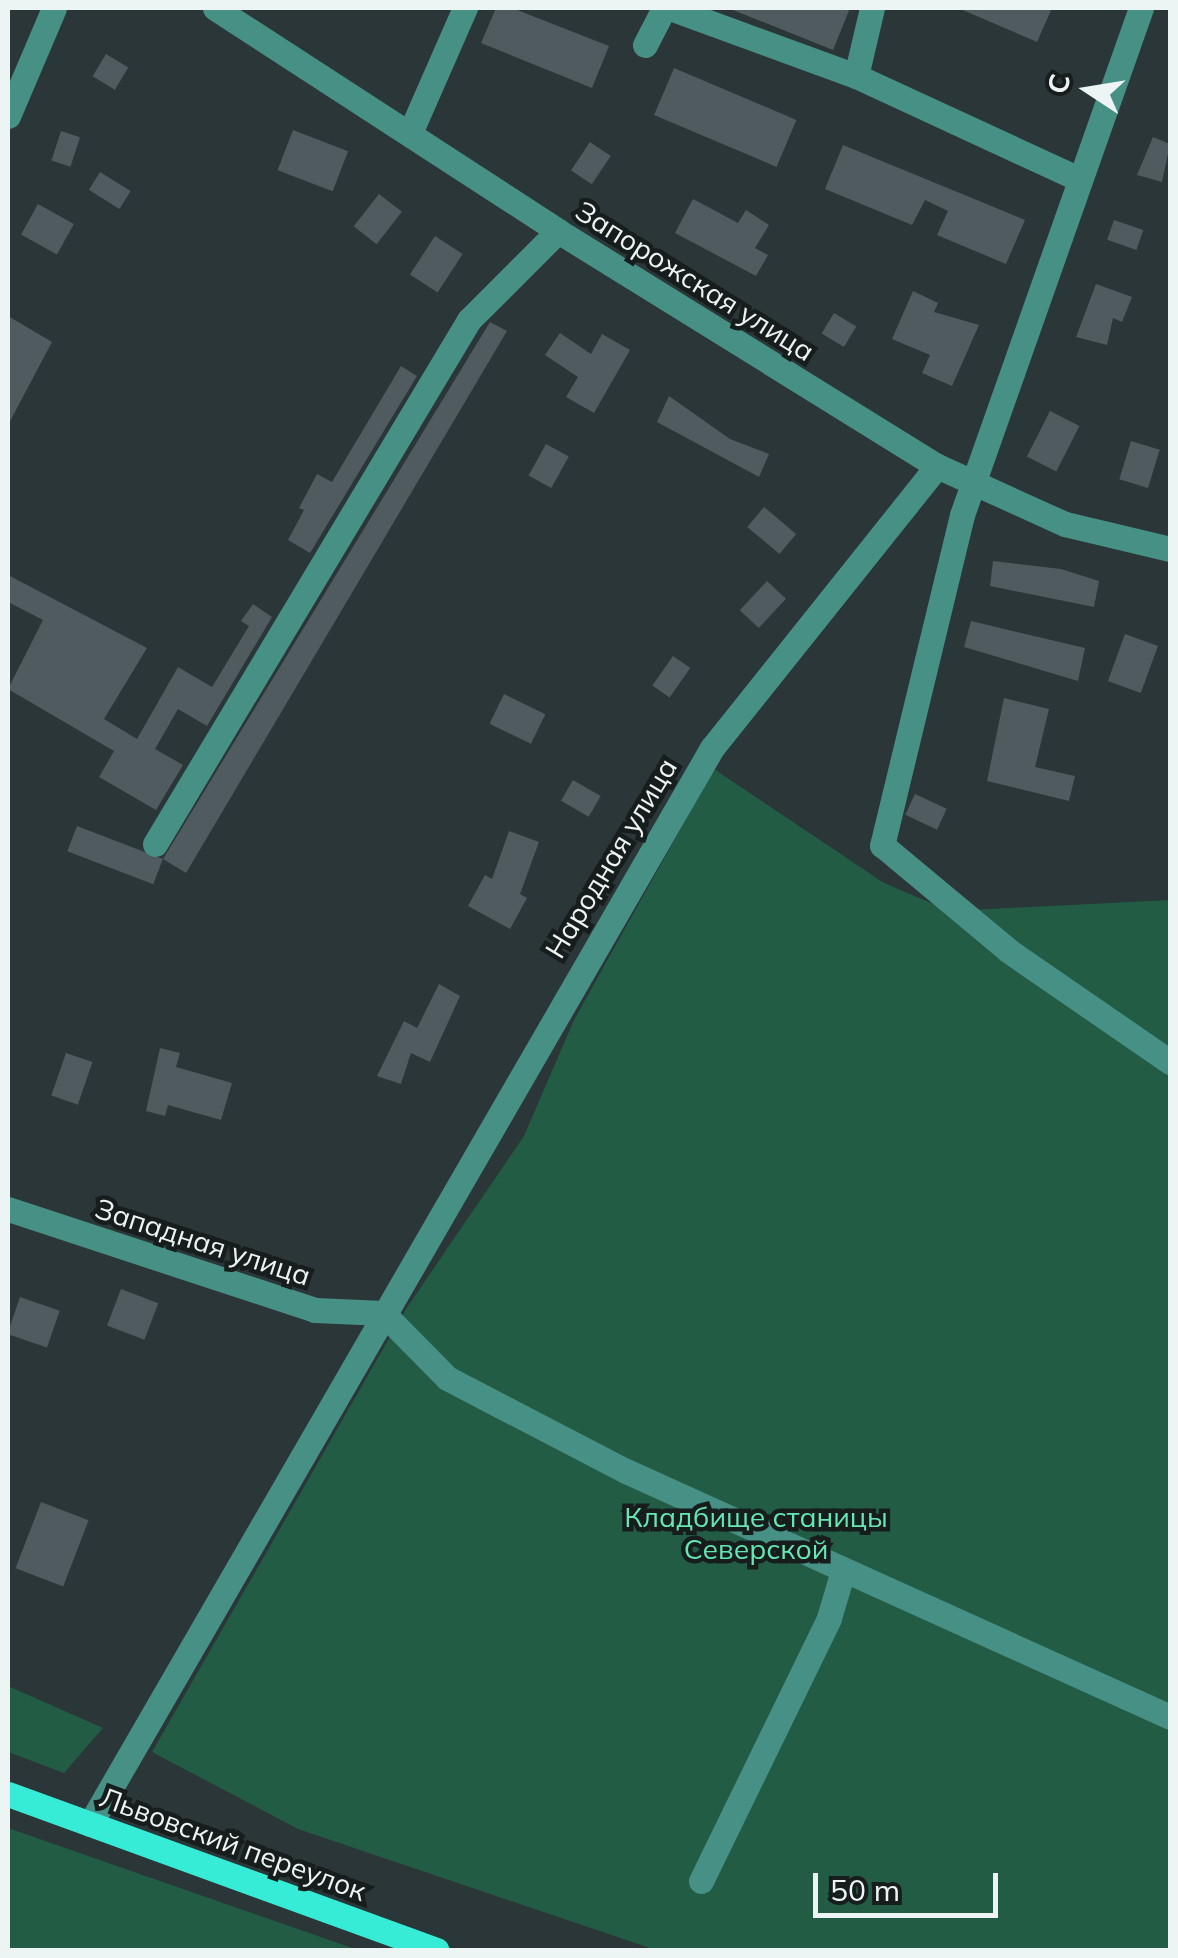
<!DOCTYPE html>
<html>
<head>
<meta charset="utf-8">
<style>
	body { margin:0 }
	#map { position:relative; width:1178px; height:1958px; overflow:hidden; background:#2a3637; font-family:Mulish,sans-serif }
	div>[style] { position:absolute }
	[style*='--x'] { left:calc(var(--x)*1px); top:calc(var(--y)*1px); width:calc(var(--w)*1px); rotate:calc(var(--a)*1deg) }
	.green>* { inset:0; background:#225c45 }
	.building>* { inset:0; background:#4f5b5f; transform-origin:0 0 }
	.minor>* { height:25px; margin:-12.5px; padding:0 12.5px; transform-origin:12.5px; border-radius:12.5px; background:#479085 }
	.major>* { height:25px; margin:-12.5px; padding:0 12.5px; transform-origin:12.5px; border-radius:12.5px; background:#37ecd6 }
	span { translate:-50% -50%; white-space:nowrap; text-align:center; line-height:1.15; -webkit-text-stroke:9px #171d1d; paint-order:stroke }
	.street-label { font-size:28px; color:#ecf4f4 }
	.park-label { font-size:28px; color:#65e7b4 }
	.frame { position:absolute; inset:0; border:10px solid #ecf4f4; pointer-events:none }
	.north { position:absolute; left:1038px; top:40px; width:100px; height:100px; -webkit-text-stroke:8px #171d1d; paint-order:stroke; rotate:282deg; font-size:28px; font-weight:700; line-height:40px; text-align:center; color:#ecf4f4 }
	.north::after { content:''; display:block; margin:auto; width:35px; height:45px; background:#ecf4f4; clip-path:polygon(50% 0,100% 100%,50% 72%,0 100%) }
	.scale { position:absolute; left:813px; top:1873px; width:185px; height:45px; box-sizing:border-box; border:5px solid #ecf4f4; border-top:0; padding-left:12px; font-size:30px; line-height:35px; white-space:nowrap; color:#ecf4f4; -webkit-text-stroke:8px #171d1d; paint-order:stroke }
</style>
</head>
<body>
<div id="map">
	<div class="green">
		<i style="clip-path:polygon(714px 769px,884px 883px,950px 911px,1170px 900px,1170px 1950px,656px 1950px,298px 1829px,152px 1752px,406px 1309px,524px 1136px,574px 1020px)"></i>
		<i style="clip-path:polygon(8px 1686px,103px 1728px,64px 1773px,8px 1752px)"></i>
		<i style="clip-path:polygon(8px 1828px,358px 1950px,8px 1950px)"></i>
	</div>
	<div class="building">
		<i style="clip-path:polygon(496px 8px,512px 8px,609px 46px,592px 88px,481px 43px)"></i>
		<i style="clip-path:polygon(728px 8px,850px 8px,833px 50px)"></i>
		<i style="clip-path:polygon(958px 8px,1052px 8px,1037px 42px)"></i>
		<i style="left:106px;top:54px;width:26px;height:26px;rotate:31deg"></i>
		<i style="left:674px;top:68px;width:133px;height:51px;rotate:23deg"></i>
		<i style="left:293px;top:130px;width:59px;height:43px;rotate:21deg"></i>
		<i style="left:61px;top:131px;width:20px;height:31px;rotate:18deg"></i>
		<i style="clip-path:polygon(1153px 137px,1170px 144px,1162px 182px,1137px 175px)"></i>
		<i style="left:590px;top:142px;width:25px;height:34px;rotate:34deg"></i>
		<i style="clip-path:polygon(843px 145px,1025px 220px,1006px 264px,937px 235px,948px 211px,925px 200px,912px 225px,825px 189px)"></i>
		<i style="left:100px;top:172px;width:36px;height:21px;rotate:32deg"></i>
		<i style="left:379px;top:194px;width:29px;height:41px;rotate:38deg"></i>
		<i style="clip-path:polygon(693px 199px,738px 223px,746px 210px,769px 225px,755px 248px,768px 255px,756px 276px,675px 233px)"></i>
		<i style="left:38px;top:204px;width:41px;height:35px;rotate:29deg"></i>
		<i style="left:1114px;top:220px;width:31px;height:21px;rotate:19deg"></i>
		<i style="left:435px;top:236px;width:33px;height:46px;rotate:33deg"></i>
		<i style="clip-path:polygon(1096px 284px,1132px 297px,1122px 322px,1113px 318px,1107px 345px,1076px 337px)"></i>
		<i style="clip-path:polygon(913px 291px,938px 303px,934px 312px,979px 325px,952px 386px,922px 373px,930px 355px,892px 339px)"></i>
		<i style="left:834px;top:313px;width:26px;height:24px;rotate:31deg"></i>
		<i style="clip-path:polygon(8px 316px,52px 342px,8px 425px)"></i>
		<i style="clip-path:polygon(490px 322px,507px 331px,186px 873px,163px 859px)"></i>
		<i style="clip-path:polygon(560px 333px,591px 354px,602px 334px,630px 350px,594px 413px,566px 397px,578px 377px,545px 355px)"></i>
		<i style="clip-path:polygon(401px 366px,417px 376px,310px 553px,288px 540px,304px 510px,299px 508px,317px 474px,332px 482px)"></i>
		<i style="clip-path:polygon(669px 396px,730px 439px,769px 454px,759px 477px,657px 422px)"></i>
		<i style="left:1050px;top:411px;width:33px;height:51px;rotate:27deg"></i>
		<i style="left:1131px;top:441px;width:30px;height:40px;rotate:17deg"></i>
		<i style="left:546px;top:444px;width:26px;height:36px;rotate:29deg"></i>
		<i style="left:764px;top:507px;width:42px;height:26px;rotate:40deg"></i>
		<i style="clip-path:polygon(993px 561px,1061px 569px,1099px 581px,1094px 607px,990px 586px)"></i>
		<i style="clip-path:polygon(8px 575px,147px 648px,104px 719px,137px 739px,178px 667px,212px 687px,249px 626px,241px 621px,253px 604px,272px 617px,207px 726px,178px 709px,155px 749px,183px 765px,156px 810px,99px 777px,114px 751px,8px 689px,43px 620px,8px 602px)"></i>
		<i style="left:767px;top:581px;width:26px;height:40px;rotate:43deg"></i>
		<i style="clip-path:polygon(971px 621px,1085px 648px,1078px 681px,964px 647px)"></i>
		<i style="left:1125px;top:634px;width:35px;height:50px;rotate:20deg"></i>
		<i style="left:673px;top:656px;width:21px;height:36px;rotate:35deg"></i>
		<i style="left:504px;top:694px;width:46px;height:33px;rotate:26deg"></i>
		<i style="clip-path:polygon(1004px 698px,1049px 709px,1035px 767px,1075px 776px,1069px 801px,987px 781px)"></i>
		<i style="left:573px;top:780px;width:32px;height:24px;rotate:30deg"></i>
		<i style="left:915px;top:794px;width:35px;height:23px;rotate:25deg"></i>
		<i style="left:77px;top:826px;width:92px;height:27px;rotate:21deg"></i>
		<i style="clip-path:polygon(509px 831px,539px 842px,520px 894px,527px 898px,510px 929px,468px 906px,485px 875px,492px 879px)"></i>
		<i style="clip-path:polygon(439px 984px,460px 996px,430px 1062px,411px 1053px,401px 1084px,377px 1076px,404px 1021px,417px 1028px)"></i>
		<i style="clip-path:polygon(160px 1048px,180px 1053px,176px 1067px,232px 1083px,221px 1120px,168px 1105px,165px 1116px,146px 1111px)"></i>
		<i style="left:66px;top:1053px;width:28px;height:45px;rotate:19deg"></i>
		<i style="left:121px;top:1289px;width:40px;height:39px;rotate:21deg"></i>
		<i style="left:20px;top:1297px;width:42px;height:39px;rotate:19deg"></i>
		<i style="left:41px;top:1502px;width:51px;height:71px;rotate:21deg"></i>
	</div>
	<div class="minor">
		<i style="--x:215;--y:8;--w:409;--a:33"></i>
		<i style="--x:558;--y:231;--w:446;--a:31.8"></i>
		<i style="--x:937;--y:466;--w:141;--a:24.4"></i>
		<i style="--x:1065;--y:524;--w:108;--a:13.4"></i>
		<i style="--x:670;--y:8;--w:198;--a:20.1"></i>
		<i style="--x:872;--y:8;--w:70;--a:103.2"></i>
		<i style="--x:856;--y:76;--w:243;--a:24.8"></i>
		<i style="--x:1141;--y:8;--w:538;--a:109.45"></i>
		<i style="--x:962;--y:515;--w:340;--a:103.6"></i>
		<i style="--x:882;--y:845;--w:165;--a:39.8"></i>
		<i style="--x:1009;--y:951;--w:196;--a:34.6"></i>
		<i style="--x:645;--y:45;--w:42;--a:-62.8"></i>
		<i style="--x:8;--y:116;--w:117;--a:-66.9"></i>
		<i style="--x:410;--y:133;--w:137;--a:-66.3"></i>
		<i style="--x:155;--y:844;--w:611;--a:-59.07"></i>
		<i style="--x:469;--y:320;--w:126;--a:-45"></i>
		<i style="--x:8;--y:1209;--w:323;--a:18.2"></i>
		<i style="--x:315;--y:1310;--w:68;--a:2.5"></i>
		<i style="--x:383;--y:1313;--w:91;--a:45.4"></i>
		<i style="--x:447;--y:1378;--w:202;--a:27.5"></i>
		<i style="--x:626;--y:1471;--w:597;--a:24.33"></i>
		<i style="--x:90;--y:1824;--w:1243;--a:-59.97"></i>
		<i style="--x:712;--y:748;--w:361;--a:-51.4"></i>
		<i style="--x:701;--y:1881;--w:292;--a:-64"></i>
		<i style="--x:829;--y:1618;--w:46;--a:-73.5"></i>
	</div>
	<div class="major">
		<i style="--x:8;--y:1794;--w:456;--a:20"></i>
	</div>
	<div class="street-label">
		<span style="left:695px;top:281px;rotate:32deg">Запорожская улица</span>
		<span style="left:611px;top:858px;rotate:-59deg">Народная улица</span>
		<span style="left:203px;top:1242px;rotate:18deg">Западная улица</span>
		<span style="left:233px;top:1844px;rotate:20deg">Львовский переулок</span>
	</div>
	<div class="park-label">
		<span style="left:756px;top:1533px">Кладбище станицы<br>Северской</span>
	</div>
	<div class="frame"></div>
	<div class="north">С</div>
	<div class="scale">50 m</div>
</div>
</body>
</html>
